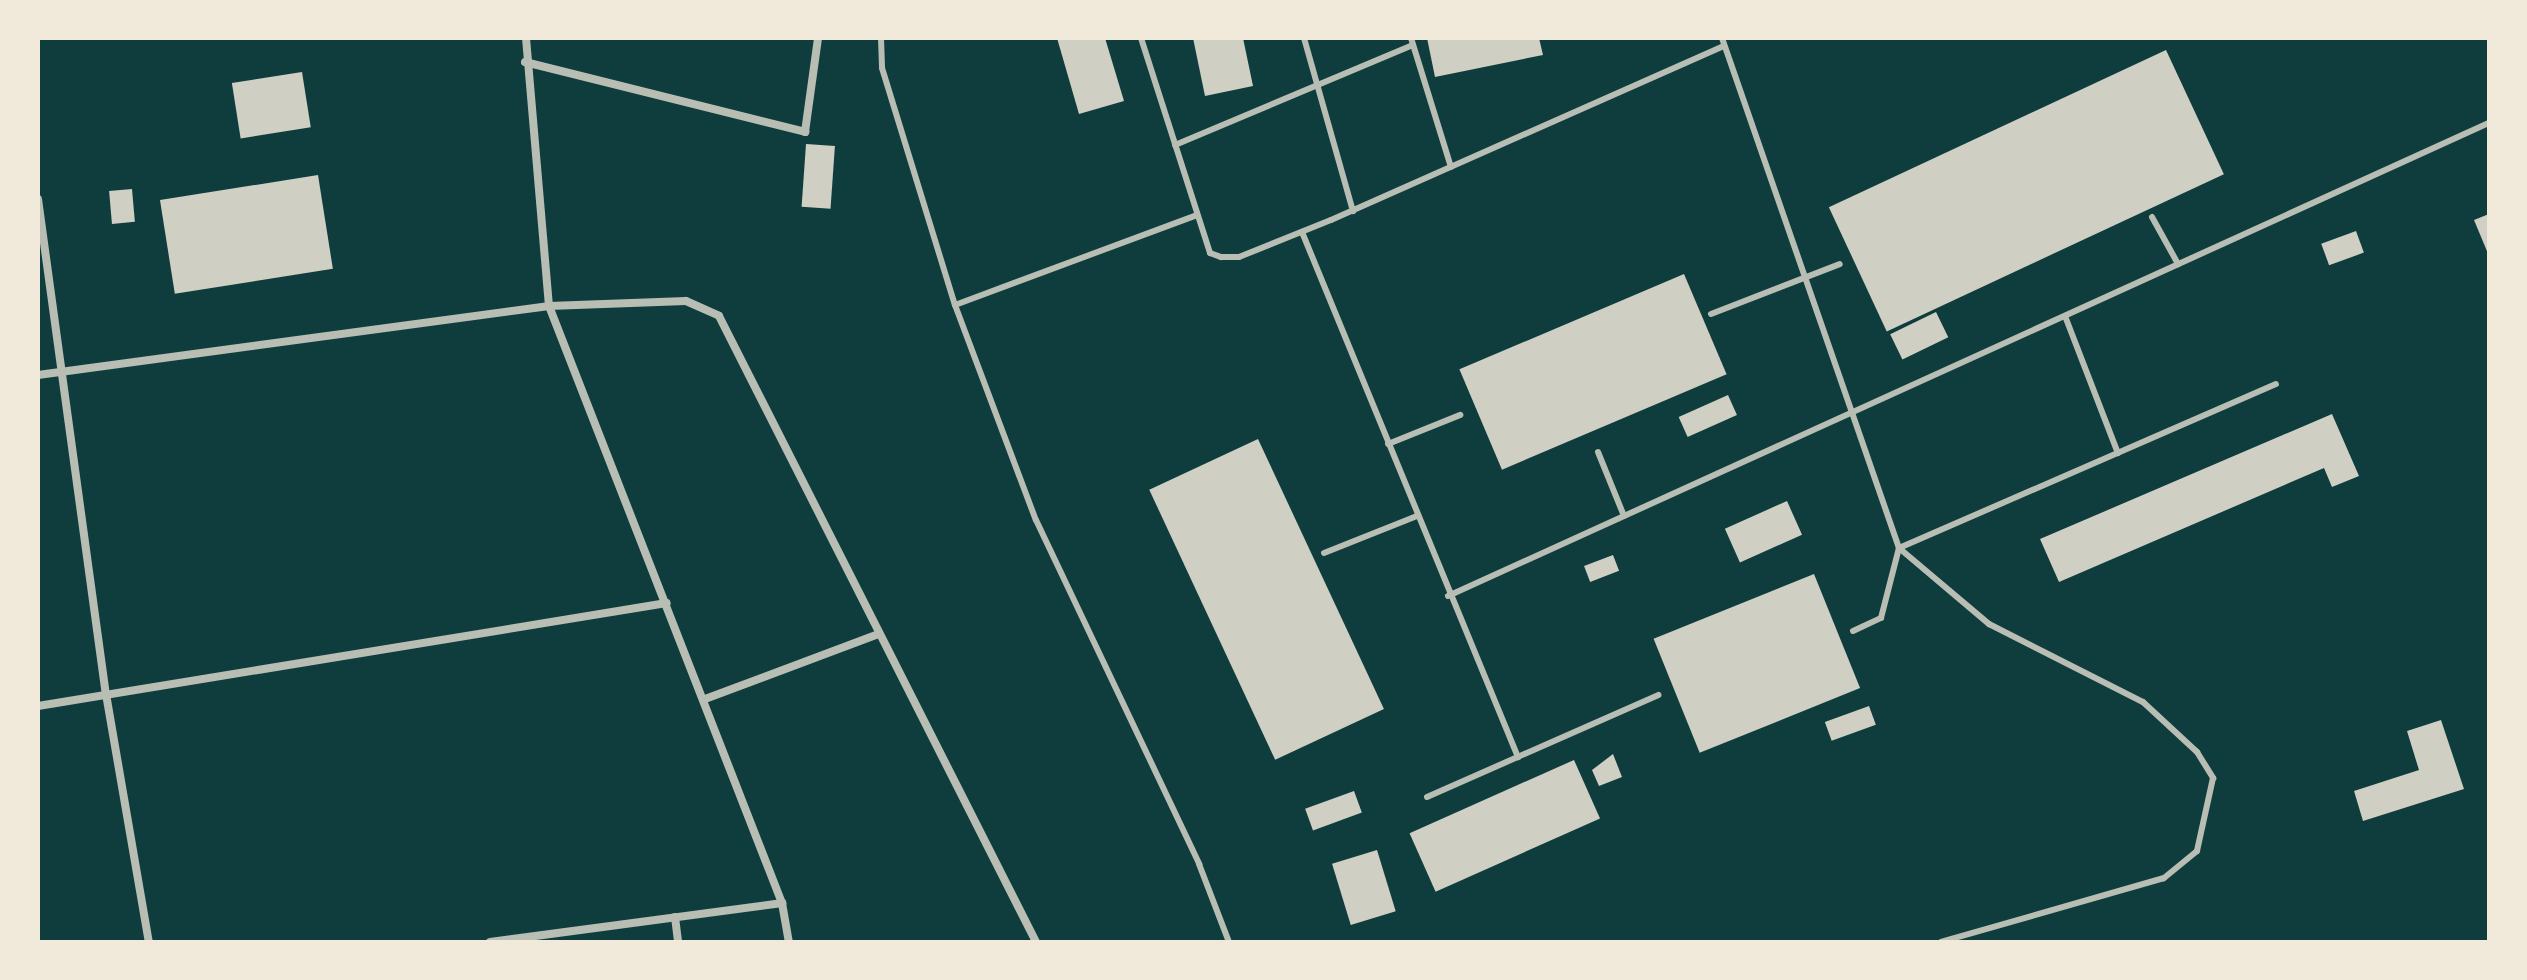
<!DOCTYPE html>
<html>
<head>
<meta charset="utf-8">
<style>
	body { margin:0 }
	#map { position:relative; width:2527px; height:980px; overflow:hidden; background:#0f3d3e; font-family:"IBM Plex Sans",sans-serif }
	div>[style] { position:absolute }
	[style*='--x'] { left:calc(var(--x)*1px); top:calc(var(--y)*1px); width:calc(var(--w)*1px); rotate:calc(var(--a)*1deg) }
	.building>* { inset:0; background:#cfcfc3; transform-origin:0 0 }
	.service>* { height:6px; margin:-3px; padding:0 3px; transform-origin:3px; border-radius:3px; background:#b8beb3 }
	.minor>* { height:8px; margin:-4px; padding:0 4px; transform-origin:4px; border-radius:4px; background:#b8beb3 }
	span { translate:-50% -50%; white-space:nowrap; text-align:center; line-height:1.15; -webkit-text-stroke:7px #f1e9da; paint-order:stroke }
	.frame { position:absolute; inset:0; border:40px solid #f1e9da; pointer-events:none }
</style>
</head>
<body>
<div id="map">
	<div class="building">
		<i style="clip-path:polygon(1057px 38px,1105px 38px,1124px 101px,1079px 114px)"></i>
		<i style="clip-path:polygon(1193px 38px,1243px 38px,1253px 86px,1205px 96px)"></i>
		<i style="clip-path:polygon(1427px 38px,1539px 38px,1543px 55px,1435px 77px)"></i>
		<i style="left:2166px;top:50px;width:137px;height:372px;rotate:65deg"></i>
		<i style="left:302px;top:72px;width:56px;height:71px;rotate:81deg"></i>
		<i style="left:806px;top:144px;width:29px;height:63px;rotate:4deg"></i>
		<i style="left:318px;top:175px;width:95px;height:160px;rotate:81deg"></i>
		<i style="left:132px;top:189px;width:33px;height:23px;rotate:85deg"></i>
		<i style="clip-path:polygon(2489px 214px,2489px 256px,2474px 220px)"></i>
		<i style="left:2356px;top:231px;width:23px;height:37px;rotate:70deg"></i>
		<i style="left:1684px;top:274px;width:109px;height:244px;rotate:67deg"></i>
		<i style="left:1936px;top:312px;width:28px;height:51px;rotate:64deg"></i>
		<i style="left:1728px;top:395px;width:22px;height:54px;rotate:66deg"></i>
		<i style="clip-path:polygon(2332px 414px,2359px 476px,2332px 487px,2324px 468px,2059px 582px,2040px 539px)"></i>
		<i style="left:1258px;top:439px;width:298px;height:120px;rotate:65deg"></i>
		<i style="left:1787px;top:501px;width:37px;height:68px;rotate:66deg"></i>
		<i style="left:1613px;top:555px;width:17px;height:31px;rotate:69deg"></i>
		<i style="left:1814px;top:574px;width:123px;height:173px;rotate:68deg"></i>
		<i style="left:1869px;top:706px;width:20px;height:47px;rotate:70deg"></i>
		<i style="clip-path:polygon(2441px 720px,2464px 789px,2363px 821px,2354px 791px,2419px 770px,2407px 731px)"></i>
		<i style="clip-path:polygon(1613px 754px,1622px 777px,1599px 786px,1592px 770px)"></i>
		<i style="left:1574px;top:760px;width:64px;height:180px;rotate:66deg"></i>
		<i style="left:1354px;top:791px;width:23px;height:52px;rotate:70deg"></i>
		<i style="left:1377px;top:850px;width:64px;height:47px;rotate:73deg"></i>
	</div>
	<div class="service">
		<i style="--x:881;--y:38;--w:30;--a:88"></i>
		<i style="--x:882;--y:68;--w:248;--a:72.9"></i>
		<i style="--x:955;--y:305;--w:230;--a:69.4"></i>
		<i style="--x:1036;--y:520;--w:381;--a:64.6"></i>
		<i style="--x:1199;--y:864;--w:84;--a:69"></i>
		<i style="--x:1141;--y:38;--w:226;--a:72.2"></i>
		<i style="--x:1210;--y:253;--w:12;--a:20"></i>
		<i style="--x:1221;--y:257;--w:18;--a:0"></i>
		<i style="--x:1239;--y:257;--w:99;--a:-21.9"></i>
		<i style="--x:1331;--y:220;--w:429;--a:-23.9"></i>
		<i style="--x:1304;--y:38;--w:180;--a:74.2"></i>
		<i style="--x:1411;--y:38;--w:135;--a:72.8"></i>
		<i style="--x:1722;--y:38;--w:540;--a:70.86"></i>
		<i style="--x:1899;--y:548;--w:118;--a:40.2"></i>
		<i style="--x:1989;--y:624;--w:173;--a:26.9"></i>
		<i style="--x:2143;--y:702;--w:74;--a:42.8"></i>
		<i style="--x:2197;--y:752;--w:31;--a:58"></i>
		<i style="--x:2213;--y:778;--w:75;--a:102.4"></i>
		<i style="--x:2197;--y:851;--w:43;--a:140.7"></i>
		<i style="--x:2164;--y:878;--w:232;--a:164"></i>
		<i style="--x:1175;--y:145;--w:258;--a:-22.8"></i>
		<i style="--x:2152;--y:217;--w:54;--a:61"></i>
		<i style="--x:1302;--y:232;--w:568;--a:67.64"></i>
		<i style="--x:955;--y:305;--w:258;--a:-20.4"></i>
		<i style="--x:1711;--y:314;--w:138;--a:-21.2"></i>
		<i style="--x:2065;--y:316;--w:147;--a:68.9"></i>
		<i style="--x:1388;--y:444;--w:78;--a:-21.9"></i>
		<i style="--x:1598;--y:452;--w:69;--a:67.9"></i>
		<i style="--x:1324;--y:553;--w:100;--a:-21.7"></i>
		<i style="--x:1448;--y:596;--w:1143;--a:-24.44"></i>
		<i style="--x:1853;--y:631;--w:31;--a:-25"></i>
		<i style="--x:1881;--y:618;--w:72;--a:-75.6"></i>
		<i style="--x:1899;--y:548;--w:411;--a:-23.5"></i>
		<i style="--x:1427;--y:797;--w:253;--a:-23.8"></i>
	</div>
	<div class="minor">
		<i style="--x:526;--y:38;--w:269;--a:85.1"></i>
		<i style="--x:549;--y:306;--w:641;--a:68.68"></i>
		<i style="--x:782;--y:903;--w:40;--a:80"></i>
		<i style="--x:525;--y:62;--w:289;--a:14"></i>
		<i style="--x:805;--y:132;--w:95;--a:-82.1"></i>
		<i style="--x:38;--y:199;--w:500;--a:82.2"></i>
		<i style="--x:106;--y:694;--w:252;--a:80.2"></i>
		<i style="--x:38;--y:375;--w:516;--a:-7.69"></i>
		<i style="--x:549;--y:306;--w:137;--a:-2.1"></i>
		<i style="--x:686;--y:301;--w:36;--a:24"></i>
		<i style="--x:719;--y:316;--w:702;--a:63.14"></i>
		<i style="--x:705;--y:699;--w:186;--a:-20.5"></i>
		<i style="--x:38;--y:706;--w:637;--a:-9.3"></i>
		<i style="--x:675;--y:917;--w:25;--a:83"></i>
		<i style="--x:490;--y:942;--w:295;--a:-7.6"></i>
	</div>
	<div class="frame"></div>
</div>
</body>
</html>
